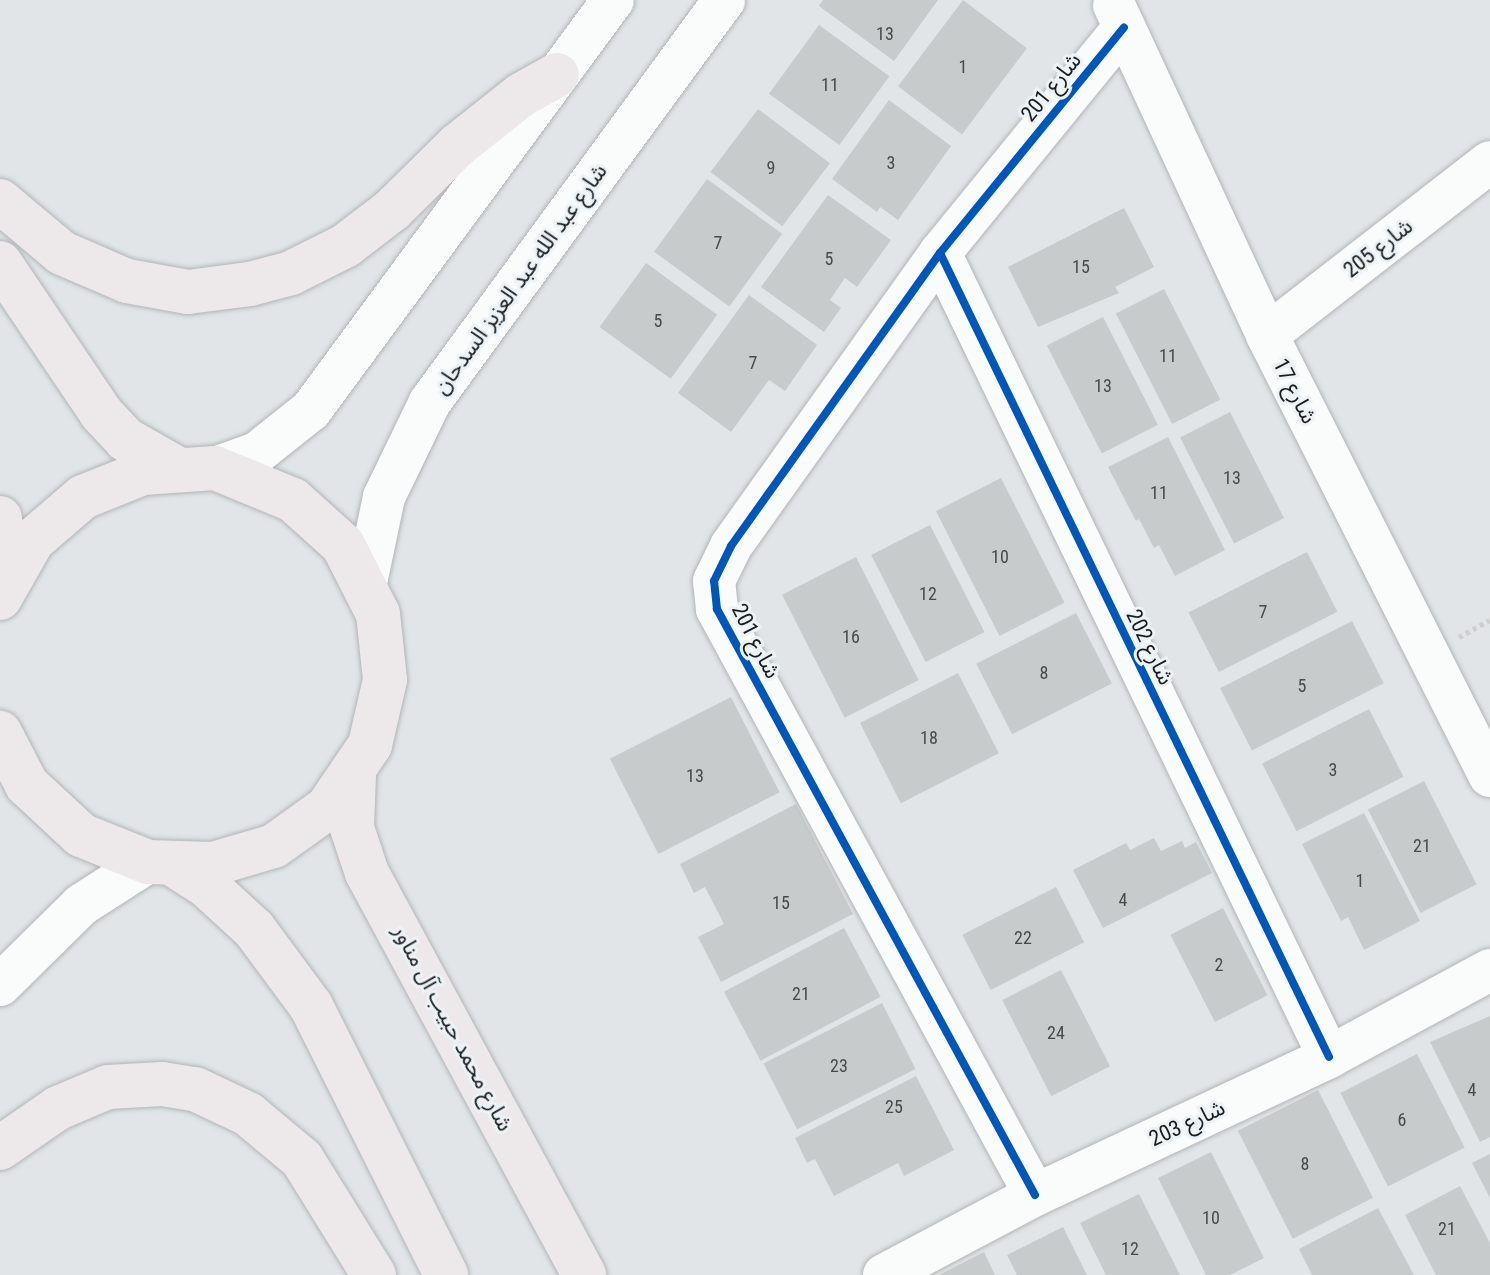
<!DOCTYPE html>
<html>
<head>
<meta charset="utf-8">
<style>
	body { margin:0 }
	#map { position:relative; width:1490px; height:1275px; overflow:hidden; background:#e1e5e7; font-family:"Roboto Condensed","Noto Sans Arabic",sans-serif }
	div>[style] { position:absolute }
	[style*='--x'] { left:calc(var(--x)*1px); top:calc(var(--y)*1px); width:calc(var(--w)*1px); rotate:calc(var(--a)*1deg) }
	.building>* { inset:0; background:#c7cbcc; transform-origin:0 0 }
	.path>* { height:5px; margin-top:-2.5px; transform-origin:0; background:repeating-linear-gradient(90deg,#cdcfcf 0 4px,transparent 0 8px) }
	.roads { filter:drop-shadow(0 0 2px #b2b5b7) drop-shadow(0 0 2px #b2b5b7) }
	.minor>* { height:42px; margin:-21px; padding:0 21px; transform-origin:21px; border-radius:21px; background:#fafbfb }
	.major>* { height:44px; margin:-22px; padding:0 22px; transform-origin:22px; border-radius:22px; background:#ede8e9 }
	.cycleway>* { height:8px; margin:-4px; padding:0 4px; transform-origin:4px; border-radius:4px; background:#0057b8 }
	span { translate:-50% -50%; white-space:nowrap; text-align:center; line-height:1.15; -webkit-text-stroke:6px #ecf3f6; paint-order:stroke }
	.number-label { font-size:18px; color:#474a4b }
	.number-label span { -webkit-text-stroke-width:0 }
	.street-label { font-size:22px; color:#191b1c }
</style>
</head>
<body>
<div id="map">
	<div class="building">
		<i style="clip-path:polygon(823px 0,938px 0,894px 61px,819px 6px)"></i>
		<i style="left:963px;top:0;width:80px;height:108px;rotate:37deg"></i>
		<i style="left:819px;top:25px;width:87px;height:85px;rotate:36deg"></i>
		<i style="clip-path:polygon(889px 100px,951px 146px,898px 220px,880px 207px,877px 212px,832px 179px)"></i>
		<i style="left:758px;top:109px;width:90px;height:79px;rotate:37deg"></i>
		<i style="left:707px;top:179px;width:93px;height:90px;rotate:36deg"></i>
		<i style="clip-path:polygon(828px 195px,891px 240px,857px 287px,845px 278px,830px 300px,841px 308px,824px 332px,761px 287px)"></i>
		<i style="clip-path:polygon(1124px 208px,1154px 267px,1115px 287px,1119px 293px,1038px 327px,1008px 267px)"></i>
		<i style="left:646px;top:263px;width:88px;height:79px;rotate:36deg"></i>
		<i style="left:1164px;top:289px;width:124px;height:54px;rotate:63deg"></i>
		<i style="clip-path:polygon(749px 295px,817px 345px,785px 391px,769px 380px,731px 432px,678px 393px)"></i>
		<i style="left:1103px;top:317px;width:121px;height:63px;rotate:63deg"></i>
		<i style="left:1230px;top:412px;width:119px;height:56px;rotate:63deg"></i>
		<i style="clip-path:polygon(1168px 437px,1225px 550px,1175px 576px,1159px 545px,1154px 548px,1139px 519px,1136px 521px,1108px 467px)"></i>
		<i style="left:1001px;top:478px;width:140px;height:73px;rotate:63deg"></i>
		<i style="left:930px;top:525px;width:120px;height:66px;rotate:63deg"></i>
		<i style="left:1307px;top:552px;width:67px;height:133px;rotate:63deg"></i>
		<i style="left:856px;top:557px;width:138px;height:83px;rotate:63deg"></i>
		<i style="left:1076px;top:613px;width:79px;height:112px;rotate:63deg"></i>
		<i style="left:1352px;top:621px;width:70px;height:148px;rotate:63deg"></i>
		<i style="left:958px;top:673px;width:90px;height:110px;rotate:63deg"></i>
		<i style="left:731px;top:697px;width:107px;height:136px;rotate:63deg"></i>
		<i style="left:1369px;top:709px;width:76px;height:120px;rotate:63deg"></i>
		<i style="left:1424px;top:781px;width:116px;height:63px;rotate:63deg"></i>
		<i style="clip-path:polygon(796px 804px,853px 914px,721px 982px,698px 937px,724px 924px,705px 887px,694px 893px,680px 864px)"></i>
		<i style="clip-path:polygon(1364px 813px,1420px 921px,1364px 950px,1348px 917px,1341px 921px,1302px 844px)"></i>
		<i style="clip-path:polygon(1154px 838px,1161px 851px,1182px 841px,1185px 848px,1196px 842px,1212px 873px,1103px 928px,1073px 870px,1126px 843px,1130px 850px)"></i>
		<i style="left:1056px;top:887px;width:62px;height:105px;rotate:63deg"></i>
		<i style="left:1223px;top:908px;width:98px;height:59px;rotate:63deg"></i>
		<i style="left:844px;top:928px;width:78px;height:136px;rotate:62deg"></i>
		<i style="left:1061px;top:970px;width:108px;height:66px;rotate:63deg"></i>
		<i style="left:882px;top:1003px;width:74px;height:133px;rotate:63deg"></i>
		<i style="clip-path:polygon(1490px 1016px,1490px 1137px,1480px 1142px,1430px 1042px)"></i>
		<i style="left:1417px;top:1054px;width:105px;height:86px;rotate:63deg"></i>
		<i style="clip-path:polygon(916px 1076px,954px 1150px,904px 1176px,898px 1163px,834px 1196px,815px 1159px,807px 1163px,795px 1138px)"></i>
		<i style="left:1318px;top:1090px;width:121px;height:90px;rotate:63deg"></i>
		<i style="clip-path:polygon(1211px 1152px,1264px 1258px,1230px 1275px,1206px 1275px,1158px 1178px)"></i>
		<i style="clip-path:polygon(1490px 1154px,1490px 1198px,1472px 1163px)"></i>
		<i style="clip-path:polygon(1460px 1186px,1490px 1243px,1490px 1275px,1436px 1275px,1405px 1215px)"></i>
		<i style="clip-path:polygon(1139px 1194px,1180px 1275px,1106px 1275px,1080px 1223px)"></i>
		<i style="clip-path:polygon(1378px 1208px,1414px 1275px,1312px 1275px,1299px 1249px)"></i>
		<i style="clip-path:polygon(1063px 1227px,1087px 1275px,1017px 1275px,1007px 1255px)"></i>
		<i style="clip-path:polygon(984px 1252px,995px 1275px,939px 1275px)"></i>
	</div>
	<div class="path">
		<i style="--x:1459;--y:637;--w:35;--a:-29"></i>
	</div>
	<div class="roads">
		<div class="minor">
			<i style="--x:1114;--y:5;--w:364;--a:65.1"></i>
			<i style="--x:1267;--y:335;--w:494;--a:63.2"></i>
			<i style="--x:940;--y:253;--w:893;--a:64.18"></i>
			<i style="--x:1267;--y:335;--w:282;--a:-37.8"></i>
			<i style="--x:215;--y:468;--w:45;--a:-19.7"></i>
			<i style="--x:257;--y:453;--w:69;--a:-38.5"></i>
			<i style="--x:311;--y:410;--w:509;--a:-53.63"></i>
			<i style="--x:366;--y:583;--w:88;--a:-78.2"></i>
			<i style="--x:384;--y:497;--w:106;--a:-64.2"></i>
			<i style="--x:430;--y:402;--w:498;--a:-53.8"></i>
			<i style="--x:0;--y:985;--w:114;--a:-44.6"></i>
			<i style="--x:81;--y:905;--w:80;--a:-32.7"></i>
			<i style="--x:1035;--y:1195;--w:667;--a:-118.49"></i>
			<i style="--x:717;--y:609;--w:28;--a:-96"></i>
			<i style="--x:714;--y:581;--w:39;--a:-64"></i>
			<i style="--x:731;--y:546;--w:360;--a:-54.5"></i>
			<i style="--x:940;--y:253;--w:291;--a:-50.8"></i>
			<i style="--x:884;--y:1275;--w:171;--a:-27.9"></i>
			<i style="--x:1035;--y:1195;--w:325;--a:-25.1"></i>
			<i style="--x:1329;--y:1057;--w:183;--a:-28.4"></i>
		</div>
		<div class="major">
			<i style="--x:0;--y:201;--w:81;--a:40"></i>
			<i style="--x:62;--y:253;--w:71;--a:23.3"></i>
			<i style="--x:127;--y:281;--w:62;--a:10.2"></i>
			<i style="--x:188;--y:292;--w:63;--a:-7.4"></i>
			<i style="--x:250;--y:284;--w:42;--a:-15"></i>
			<i style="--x:291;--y:273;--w:60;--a:-26.6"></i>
			<i style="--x:345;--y:246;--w:59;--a:-37.5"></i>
			<i style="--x:392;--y:210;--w:93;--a:-44.6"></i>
			<i style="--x:458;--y:145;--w:80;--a:-38.4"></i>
			<i style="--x:521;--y:95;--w:41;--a:-29.1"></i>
			<i style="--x:0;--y:263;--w:181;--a:56"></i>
			<i style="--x:101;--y:413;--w:35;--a:47"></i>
			<i style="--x:125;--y:439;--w:59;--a:29.6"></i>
			<i style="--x:0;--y:518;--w:73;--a:89.2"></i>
			<i style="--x:0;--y:598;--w:67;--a:-60.4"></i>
			<i style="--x:33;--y:540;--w:66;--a:-40.7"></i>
			<i style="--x:83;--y:497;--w:65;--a:-21.8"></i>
			<i style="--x:143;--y:473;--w:72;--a:-4"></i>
			<i style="--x:215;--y:468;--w:84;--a:22.3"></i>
			<i style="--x:293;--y:500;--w:67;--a:42"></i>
			<i style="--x:343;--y:545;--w:77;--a:63.1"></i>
			<i style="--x:378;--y:614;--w:66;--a:83.9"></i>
			<i style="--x:385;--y:680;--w:67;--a:103"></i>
			<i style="--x:370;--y:745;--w:76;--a:124.3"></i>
			<i style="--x:327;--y:808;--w:65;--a:144.4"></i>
			<i style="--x:274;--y:846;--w:64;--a:163.6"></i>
			<i style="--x:213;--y:864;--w:65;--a:-178.2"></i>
			<i style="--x:148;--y:862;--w:72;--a:-158.1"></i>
			<i style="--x:81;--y:835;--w:74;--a:-137.2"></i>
			<i style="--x:27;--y:785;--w:59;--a:-117.4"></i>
			<i style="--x:354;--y:775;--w:53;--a:92.2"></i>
			<i style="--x:352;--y:828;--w:47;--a:71.6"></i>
			<i style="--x:367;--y:873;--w:457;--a:61.6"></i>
			<i style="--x:176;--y:866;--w:37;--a:33"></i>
			<i style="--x:207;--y:886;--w:64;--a:42.5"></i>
			<i style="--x:254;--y:929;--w:96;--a:53.5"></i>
			<i style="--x:311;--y:1006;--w:301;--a:63.3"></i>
			<i style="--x:0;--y:1148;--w:70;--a:-34.6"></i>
			<i style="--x:58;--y:1108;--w:54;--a:-22.8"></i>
			<i style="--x:108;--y:1087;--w:54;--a:-3.2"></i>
			<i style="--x:162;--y:1084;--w:33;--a:9"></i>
			<i style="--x:195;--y:1089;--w:59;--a:25.3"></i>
			<i style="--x:248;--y:1114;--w:70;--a:39.8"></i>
			<i style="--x:302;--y:1159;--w:137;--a:58.2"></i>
		</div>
	</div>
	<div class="cycleway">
		<i style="--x:940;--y:253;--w:893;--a:64.18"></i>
		<i style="--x:1035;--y:1195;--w:667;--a:-118.49"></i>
		<i style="--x:717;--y:609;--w:28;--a:-96"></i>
		<i style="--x:714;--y:581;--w:39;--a:-64"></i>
		<i style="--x:731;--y:546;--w:360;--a:-54.5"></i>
		<i style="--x:940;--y:253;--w:291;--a:-50.8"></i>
	</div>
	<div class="number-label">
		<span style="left:885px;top:34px">13</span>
		<span style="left:963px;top:67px">1</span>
		<span style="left:830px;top:85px">11</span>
		<span style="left:891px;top:163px">3</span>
		<span style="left:771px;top:168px">9</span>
		<span style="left:718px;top:243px">7</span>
		<span style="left:829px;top:259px">5</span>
		<span style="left:1081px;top:267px">15</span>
		<span style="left:658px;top:321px">5</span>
		<span style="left:1168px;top:356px">11</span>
		<span style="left:753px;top:363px">7</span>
		<span style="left:1103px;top:386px">13</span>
		<span style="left:1232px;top:478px">13</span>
		<span style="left:1159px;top:493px">11</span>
		<span style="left:1000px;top:557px">10</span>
		<span style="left:928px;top:594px">12</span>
		<span style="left:1263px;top:612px">7</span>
		<span style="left:851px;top:637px">16</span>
		<span style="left:1044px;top:673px">8</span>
		<span style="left:1302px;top:686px">5</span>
		<span style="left:929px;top:738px">18</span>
		<span style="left:1333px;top:770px">3</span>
		<span style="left:695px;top:776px">13</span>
		<span style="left:1422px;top:846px">21</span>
		<span style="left:1360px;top:881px">1</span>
		<span style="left:1123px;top:900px">4</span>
		<span style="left:781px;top:903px">15</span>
		<span style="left:1023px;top:938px">22</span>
		<span style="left:1219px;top:965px">2</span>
		<span style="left:801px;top:994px">21</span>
		<span style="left:1056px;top:1033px">24</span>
		<span style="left:839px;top:1066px">23</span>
		<span style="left:1472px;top:1090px">4</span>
		<span style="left:894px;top:1107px">25</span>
		<span style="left:1402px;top:1120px">6</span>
		<span style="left:1305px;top:1164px">8</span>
		<span style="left:1211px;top:1218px">10</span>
		<span style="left:1447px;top:1229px">21</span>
		<span style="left:1130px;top:1249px">12</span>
	</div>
	<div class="street-label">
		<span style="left:1051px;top:87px;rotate:-51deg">شارع 201</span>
		<span style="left:1378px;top:248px;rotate:-38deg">شارع 205</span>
		<span style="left:520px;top:279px;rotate:-54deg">شارع عبد الله عبد العزيز السدحان</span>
		<span style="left:1295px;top:391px;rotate:63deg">شارع 17</span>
		<span style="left:756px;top:641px;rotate:63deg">شارع 201</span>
		<span style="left:1150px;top:647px;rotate:64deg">شارع 202</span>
		<span style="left:453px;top:1028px;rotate:62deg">شارع محمد حبيب آل مناور</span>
		<span style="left:1187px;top:1123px;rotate:-25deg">شارع 203</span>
	</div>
</div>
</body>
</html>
